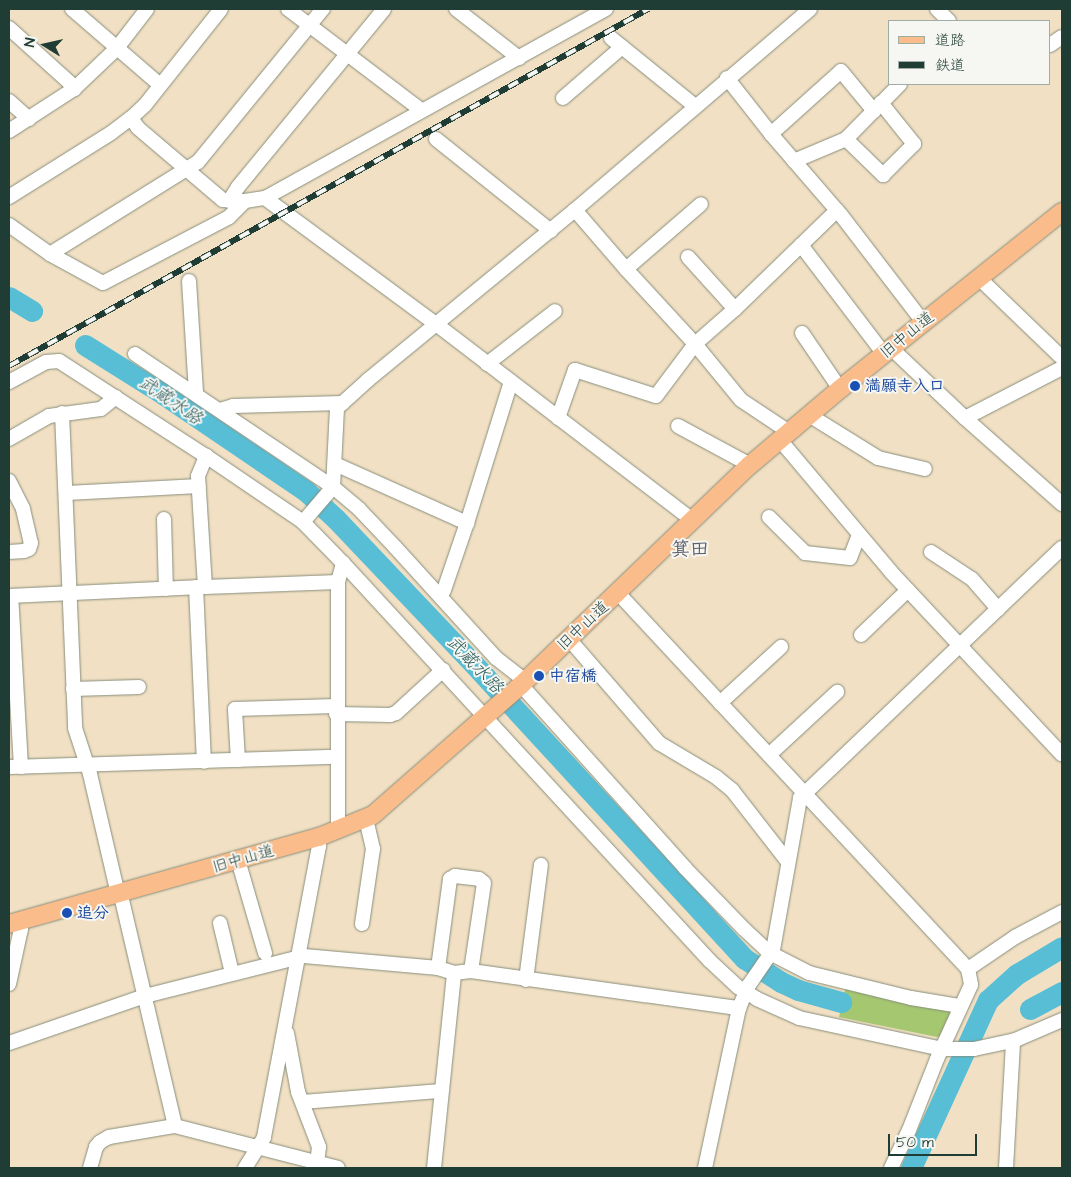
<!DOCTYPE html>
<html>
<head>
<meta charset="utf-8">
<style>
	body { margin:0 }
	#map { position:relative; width:1071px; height:1177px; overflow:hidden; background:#f1e0c4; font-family:"Architects Daughter","Klee One",sans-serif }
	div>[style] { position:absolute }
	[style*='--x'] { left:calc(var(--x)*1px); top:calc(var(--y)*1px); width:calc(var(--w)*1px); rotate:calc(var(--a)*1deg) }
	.green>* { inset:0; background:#a5c770 }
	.river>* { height:21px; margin:-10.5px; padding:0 10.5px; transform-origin:10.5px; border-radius:10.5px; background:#58bed6 }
	.roads { filter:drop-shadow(0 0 1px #888e7c) drop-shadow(0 0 1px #888e7c) }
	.minor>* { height:14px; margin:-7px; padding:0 7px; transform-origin:7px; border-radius:7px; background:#fff }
	.major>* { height:18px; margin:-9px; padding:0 9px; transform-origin:9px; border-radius:9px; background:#f9bc8a }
	.rail>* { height:5.5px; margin-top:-2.75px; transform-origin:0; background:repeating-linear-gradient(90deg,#f6f6f2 0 11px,#1f3d34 0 22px); box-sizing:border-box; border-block:1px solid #1f3d34 }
	.dots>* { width:14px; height:14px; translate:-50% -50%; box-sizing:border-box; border:2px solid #f6f6f2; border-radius:50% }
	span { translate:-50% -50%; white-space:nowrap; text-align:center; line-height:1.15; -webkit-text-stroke:4px #f6f6f2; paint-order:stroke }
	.street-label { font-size:16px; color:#1f3d34 }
	.transit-label { font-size:16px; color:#164399; font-weight:700 }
	.left { translate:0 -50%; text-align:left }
	.water-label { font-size:18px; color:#2d5d5c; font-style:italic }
	.quarter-label { font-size:19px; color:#61616b; font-weight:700 }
	.frame { position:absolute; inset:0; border:10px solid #1f3d34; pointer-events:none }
	.legend { position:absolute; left:888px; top:20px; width:162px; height:65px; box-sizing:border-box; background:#f6f6f2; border:1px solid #a0aca6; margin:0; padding:6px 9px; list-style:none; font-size:15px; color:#1f3d34 }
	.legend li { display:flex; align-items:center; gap:10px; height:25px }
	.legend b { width:25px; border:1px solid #a0aca6 }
	.north { position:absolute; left:20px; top:20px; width:50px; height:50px; -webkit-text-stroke:4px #f6f6f2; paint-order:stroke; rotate:280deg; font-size:14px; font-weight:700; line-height:20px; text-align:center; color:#1f3d34 }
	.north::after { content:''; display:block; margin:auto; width:18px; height:22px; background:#1f3d34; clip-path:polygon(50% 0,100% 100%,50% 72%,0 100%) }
	.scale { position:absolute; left:888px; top:1134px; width:89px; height:22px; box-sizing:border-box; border:2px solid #1f3d34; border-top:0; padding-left:6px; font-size:15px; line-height:18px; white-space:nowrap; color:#1f3d34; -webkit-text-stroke:4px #f6f6f2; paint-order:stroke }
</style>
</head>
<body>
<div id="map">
	<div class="green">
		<i style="clip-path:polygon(846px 986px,950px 1010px,952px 1013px,942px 1036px,937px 1037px,839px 1017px)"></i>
	</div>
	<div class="river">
		<i style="--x:9;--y:297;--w:27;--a:31"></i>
		<i style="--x:85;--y:345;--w:92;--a:32.1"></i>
		<i style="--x:163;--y:394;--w:174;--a:34.2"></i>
		<i style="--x:307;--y:492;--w:40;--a:43"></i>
		<i style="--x:336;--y:519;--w:209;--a:46.5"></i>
		<i style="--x:480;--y:671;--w:391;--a:47.4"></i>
		<i style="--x:745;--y:959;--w:43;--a:32.6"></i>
		<i style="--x:781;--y:982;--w:19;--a:25"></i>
		<i style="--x:798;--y:990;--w:45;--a:15.6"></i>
		<i style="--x:1030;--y:1009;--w:36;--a:-28"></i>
		<i style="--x:911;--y:1168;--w:185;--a:-65.4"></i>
		<i style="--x:988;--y:1000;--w:39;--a:-42"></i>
		<i style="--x:1017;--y:974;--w:52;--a:-31"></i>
	</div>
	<div class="roads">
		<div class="minor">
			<i style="--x:72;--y:9;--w:116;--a:40.8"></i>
			<i style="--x:288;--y:9;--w:167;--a:37.2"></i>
			<i style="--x:456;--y:9;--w:80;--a:37.9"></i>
			<i style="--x:937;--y:9;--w:17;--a:45"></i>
			<i style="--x:9;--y:28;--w:81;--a:42"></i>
			<i style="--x:69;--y:82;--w:9;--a:54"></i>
			<i style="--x:611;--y:38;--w:108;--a:39"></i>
			<i style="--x:1050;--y:45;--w:14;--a:-34"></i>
			<i style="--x:727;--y:78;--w:71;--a:51.8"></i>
			<i style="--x:771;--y:134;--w:107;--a:49.2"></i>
			<i style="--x:841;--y:215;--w:135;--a:52.5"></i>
			<i style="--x:563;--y:98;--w:78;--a:-40.8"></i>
			<i style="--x:9;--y:101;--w:27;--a:42"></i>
			<i style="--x:131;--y:118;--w:12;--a:55"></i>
			<i style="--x:138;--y:128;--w:111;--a:40.3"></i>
			<i style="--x:223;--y:200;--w:22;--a:3"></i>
			<i style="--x:245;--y:201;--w:20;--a:-9"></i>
			<i style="--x:265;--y:198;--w:390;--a:-29"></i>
			<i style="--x:9;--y:131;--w:77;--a:-32.9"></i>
			<i style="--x:74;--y:89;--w:59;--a:-43.6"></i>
			<i style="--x:117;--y:48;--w:49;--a:-52.4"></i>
			<i style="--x:771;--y:134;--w:94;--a:-42"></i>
			<i style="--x:841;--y:71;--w:52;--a:50.5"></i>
			<i style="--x:436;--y:139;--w:147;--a:38.7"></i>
			<i style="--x:846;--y:139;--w:52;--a:44.2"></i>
			<i style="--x:883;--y:175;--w:44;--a:-45"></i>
			<i style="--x:914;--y:144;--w:53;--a:-128.8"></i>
			<i style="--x:794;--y:161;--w:56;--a:-22.9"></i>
			<i style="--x:846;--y:139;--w:77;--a:-45.5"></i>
			<i style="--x:9;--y:197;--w:120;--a:-32.1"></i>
			<i style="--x:111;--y:133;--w:25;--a:-37"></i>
			<i style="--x:131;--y:118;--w:19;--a:-43"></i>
			<i style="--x:145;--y:105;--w:122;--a:-51.6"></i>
			<i style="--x:265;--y:198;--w:212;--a:36.4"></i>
			<i style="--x:436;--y:324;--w:322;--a:37.4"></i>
			<i style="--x:229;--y:201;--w:17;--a:-57"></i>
			<i style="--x:238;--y:187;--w:230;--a:-50.6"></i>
			<i style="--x:575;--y:210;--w:78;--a:49.2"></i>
			<i style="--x:626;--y:269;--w:102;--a:47.4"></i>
			<i style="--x:695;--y:344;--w:72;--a:50.6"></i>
			<i style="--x:741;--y:400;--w:58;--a:33.7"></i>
			<i style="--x:9;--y:225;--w:50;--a:35.3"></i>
			<i style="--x:50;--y:254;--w:60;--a:28.7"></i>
			<i style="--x:103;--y:283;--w:142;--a:-27.6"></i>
			<i style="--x:229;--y:217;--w:23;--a:-45"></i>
			<i style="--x:801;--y:245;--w:137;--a:52.7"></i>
			<i style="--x:50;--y:254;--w:174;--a:-31.9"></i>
			<i style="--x:198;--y:162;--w:198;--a:-50.8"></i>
			<i style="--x:688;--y:257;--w:70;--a:47.9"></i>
			<i style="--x:626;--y:269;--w:99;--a:-40.9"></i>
			<i style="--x:980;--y:279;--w:114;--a:43.9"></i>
			<i style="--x:189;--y:281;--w:112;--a:86.4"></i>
			<i style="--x:802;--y:333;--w:68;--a:55.8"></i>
			<i style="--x:891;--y:348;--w:102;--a:43.4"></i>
			<i style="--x:965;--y:418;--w:130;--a:41.6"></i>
			<i style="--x:135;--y:354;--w:239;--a:33.9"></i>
			<i style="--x:333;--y:487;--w:34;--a:40"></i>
			<i style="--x:359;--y:509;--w:52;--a:46.5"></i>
			<i style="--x:395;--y:547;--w:150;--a:47.7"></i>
			<i style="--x:496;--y:658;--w:37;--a:38"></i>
			<i style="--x:487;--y:364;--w:86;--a:-37.9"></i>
			<i style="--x:9;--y:382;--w:42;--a:-28.4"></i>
			<i style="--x:46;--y:362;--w:13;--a:-4"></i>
			<i style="--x:59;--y:361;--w:175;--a:32.9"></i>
			<i style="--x:206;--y:456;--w:117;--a:34.2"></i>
			<i style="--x:303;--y:522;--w:57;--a:45.7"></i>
			<i style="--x:343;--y:563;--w:541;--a:47.32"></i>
			<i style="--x:710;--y:961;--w:38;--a:43"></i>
			<i style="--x:738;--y:987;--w:22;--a:32"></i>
			<i style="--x:757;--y:999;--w:46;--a:24.3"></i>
			<i style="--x:799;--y:1018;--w:146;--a:12.2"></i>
			<i style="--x:942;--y:1049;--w:32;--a:0"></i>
			<i style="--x:974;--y:1049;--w:40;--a:-12"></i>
			<i style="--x:1013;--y:1041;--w:53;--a:-23.2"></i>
			<i style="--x:220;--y:410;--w:14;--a:-17"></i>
			<i style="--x:233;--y:406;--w:110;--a:-1.6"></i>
			<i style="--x:62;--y:413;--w:315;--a:87.6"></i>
			<i style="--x:75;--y:728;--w:48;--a:71.9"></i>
			<i style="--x:90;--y:774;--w:115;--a:76.9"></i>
			<i style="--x:116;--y:886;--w:15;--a:67"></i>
			<i style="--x:122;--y:900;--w:232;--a:76.8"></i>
			<i style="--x:809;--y:415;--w:81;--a:31.9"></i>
			<i style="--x:878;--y:458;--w:48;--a:13.2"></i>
			<i style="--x:558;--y:418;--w:51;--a:-70.5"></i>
			<i style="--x:575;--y:370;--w:85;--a:17.8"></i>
			<i style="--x:656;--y:396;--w:65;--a:-53.1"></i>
			<i style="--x:695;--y:344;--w:53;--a:-41.2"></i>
			<i style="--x:735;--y:309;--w:142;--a:-44.1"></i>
			<i style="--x:965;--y:418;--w:109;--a:-27.3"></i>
			<i style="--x:678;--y:426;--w:82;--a:28.4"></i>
			<i style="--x:9;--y:439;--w:46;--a:-29.9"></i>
			<i style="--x:49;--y:416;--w:52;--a:-7.7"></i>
			<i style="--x:101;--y:409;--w:19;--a:-39"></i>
			<i style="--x:780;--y:440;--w:172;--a:49.9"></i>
			<i style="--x:891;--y:572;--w:250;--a:46.9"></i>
			<i style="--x:335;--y:464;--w:145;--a:24.1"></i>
			<i style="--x:9;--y:481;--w:31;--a:63"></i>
			<i style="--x:23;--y:509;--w:35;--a:77"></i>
			<i style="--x:31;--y:543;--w:6;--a:108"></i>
			<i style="--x:29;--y:549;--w:5;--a:158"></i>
			<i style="--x:24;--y:551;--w:15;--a:176"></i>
			<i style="--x:67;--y:493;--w:132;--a:-3"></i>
			<i style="--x:769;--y:517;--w:51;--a:45"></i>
			<i style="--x:805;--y:553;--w:45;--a:6.3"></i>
			<i style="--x:850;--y:558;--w:25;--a:-69"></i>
			<i style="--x:164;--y:519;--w:70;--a:88.4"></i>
			<i style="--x:303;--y:522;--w:46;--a:-49.4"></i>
			<i style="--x:333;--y:487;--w:79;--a:-87.1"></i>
			<i style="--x:337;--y:408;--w:42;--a:-42.1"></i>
			<i style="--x:368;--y:380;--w:268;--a:-39.4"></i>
			<i style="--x:575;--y:210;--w:309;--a:-40.5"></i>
			<i style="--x:931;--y:552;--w:49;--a:33.4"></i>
			<i style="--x:972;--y:579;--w:40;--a:49"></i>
			<i style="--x:196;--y:587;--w:175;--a:87.4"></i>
			<i style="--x:205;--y:587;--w:133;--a:-2.2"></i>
			<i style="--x:618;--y:593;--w:514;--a:47.05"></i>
			<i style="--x:968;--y:969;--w:16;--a:79"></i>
			<i style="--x:971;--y:985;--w:81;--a:114.7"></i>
			<i style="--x:937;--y:1059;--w:76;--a:111.5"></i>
			<i style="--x:909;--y:1130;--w:42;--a:115.3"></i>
			<i style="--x:440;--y:596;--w:7;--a:-56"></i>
			<i style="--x:444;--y:590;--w:71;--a:-71.1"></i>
			<i style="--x:467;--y:523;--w:148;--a:-72.7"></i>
			<i style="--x:861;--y:635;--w:65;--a:-43.8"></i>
			<i style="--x:569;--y:639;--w:138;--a:49.1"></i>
			<i style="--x:659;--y:743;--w:66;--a:30.8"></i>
			<i style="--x:716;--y:777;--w:21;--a:39"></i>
			<i style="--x:732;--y:790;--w:91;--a:52.1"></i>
			<i style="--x:521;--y:685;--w:246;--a:48.1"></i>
			<i style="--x:685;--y:868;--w:85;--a:46"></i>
			<i style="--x:744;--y:929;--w:35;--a:43"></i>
			<i style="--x:770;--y:953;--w:44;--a:27.1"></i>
			<i style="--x:809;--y:973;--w:105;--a:13.8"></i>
			<i style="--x:911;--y:998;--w:50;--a:9.3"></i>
			<i style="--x:73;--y:689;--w:66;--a:-1.7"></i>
			<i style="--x:720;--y:703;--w:83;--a:-42.6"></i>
			<i style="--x:336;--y:714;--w:54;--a:1.1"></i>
			<i style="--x:390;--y:715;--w:6;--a:-18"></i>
			<i style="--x:396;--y:713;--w:64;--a:-42.5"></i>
			<i style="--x:769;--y:755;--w:93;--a:-42.8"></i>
			<i style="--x:238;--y:760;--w:51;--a:-93.4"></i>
			<i style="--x:235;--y:709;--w:101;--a:-1.7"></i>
			<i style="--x:9;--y:767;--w:327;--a:-1.8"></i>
			<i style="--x:21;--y:767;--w:171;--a:-93.3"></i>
			<i style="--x:11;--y:596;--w:194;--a:-2.7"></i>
			<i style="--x:205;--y:587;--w:111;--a:-93.6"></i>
			<i style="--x:198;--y:476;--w:22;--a:-68"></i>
			<i style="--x:338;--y:830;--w:248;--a:-90"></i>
			<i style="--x:338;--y:582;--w:20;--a:-75"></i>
			<i style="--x:238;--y:860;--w:97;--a:73.8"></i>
			<i style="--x:220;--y:923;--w:51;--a:76.5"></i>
			<i style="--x:362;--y:924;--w:76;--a:-81.7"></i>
			<i style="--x:373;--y:849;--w:32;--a:-103"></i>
			<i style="--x:438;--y:968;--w:90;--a:-82.3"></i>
			<i style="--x:450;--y:879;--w:6;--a:-31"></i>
			<i style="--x:455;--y:876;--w:24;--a:7"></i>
			<i style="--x:479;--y:879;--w:6;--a:39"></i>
			<i style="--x:484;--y:883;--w:89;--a:98.4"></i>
			<i style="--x:968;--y:969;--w:57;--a:-34.2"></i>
			<i style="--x:1015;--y:937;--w:53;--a:-28"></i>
			<i style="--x:526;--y:980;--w:116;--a:-82.6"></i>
			<i style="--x:9;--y:984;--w:56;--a:-77.7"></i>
			<i style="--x:21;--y:929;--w:8;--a:-90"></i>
			<i style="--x:287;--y:1033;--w:60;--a:79.4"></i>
			<i style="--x:298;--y:1092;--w:59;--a:69.1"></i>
			<i style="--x:319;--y:1147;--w:16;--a:97"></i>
			<i style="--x:9;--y:1043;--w:144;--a:-19.1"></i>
			<i style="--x:145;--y:996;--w:164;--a:-14.1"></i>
			<i style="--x:304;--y:956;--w:135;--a:5.1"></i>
			<i style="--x:438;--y:968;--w:17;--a:17"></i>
			<i style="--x:454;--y:973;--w:17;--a:-7"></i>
			<i style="--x:471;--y:971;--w:271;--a:7.9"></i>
			<i style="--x:303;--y:1102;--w:138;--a:-4.6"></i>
			<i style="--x:90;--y:1168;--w:22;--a:-74"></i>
			<i style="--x:96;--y:1147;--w:6;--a:-51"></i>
			<i style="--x:100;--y:1142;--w:10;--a:-29"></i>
			<i style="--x:109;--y:1137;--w:67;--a:-9.5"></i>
			<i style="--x:175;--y:1126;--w:168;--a:14.4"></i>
			<i style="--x:245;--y:1168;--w:36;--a:-58"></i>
			<i style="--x:264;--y:1137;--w:296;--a:-79.3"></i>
			<i style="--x:319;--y:846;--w:9;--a:-90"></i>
			<i style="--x:434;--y:1168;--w:196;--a:-84.1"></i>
			<i style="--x:705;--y:1168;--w:164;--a:-78"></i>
			<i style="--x:739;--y:1008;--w:25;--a:-67"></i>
			<i style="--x:749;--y:985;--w:42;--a:-55.6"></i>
			<i style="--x:773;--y:950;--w:154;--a:-79.9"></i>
			<i style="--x:800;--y:798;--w:362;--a:-43.7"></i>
			<i style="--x:1006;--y:1168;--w:127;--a:-86.8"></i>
		</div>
		<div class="major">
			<i style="--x:9;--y:924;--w:322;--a:-15.7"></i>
			<i style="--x:319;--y:837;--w:58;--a:-22.2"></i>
			<i style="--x:373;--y:815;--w:197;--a:-41.3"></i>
			<i style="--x:521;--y:685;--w:318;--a:-43.9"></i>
			<i style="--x:750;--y:465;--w:118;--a:-40.2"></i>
			<i style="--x:840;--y:389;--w:284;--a:-38.6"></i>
		</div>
	</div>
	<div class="rail">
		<i style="--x:9;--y:366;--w:732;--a:-29.19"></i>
	</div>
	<div class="dots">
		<i style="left:855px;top:386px;background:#1a4fb4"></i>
		<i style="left:539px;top:676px;background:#1a4fb4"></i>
		<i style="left:67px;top:913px;background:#1a4fb4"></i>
	</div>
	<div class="street-label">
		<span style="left:907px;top:335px;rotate:-39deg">旧中山道</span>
		<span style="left:583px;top:626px;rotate:-43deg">旧中山道</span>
		<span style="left:243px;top:859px;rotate:-16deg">旧中山道</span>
	</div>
	<div class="transit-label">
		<span class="left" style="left:865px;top:386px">満願寺入口</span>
		<span class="left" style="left:549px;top:676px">中宿橋</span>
		<span class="left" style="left:77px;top:913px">追分</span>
	</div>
	<div class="water-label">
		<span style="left:170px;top:401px;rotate:34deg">武蔵水路</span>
		<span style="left:474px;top:665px;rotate:46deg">武蔵水路</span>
	</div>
	<div class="quarter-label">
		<span style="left:690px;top:550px">箕田</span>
	</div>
	<div class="frame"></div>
	<ul class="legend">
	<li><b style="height:6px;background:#f9bc8a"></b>道路</li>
	<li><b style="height:6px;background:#1f3d34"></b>鉄道</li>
	</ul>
	<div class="north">N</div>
	<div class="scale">50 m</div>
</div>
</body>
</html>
